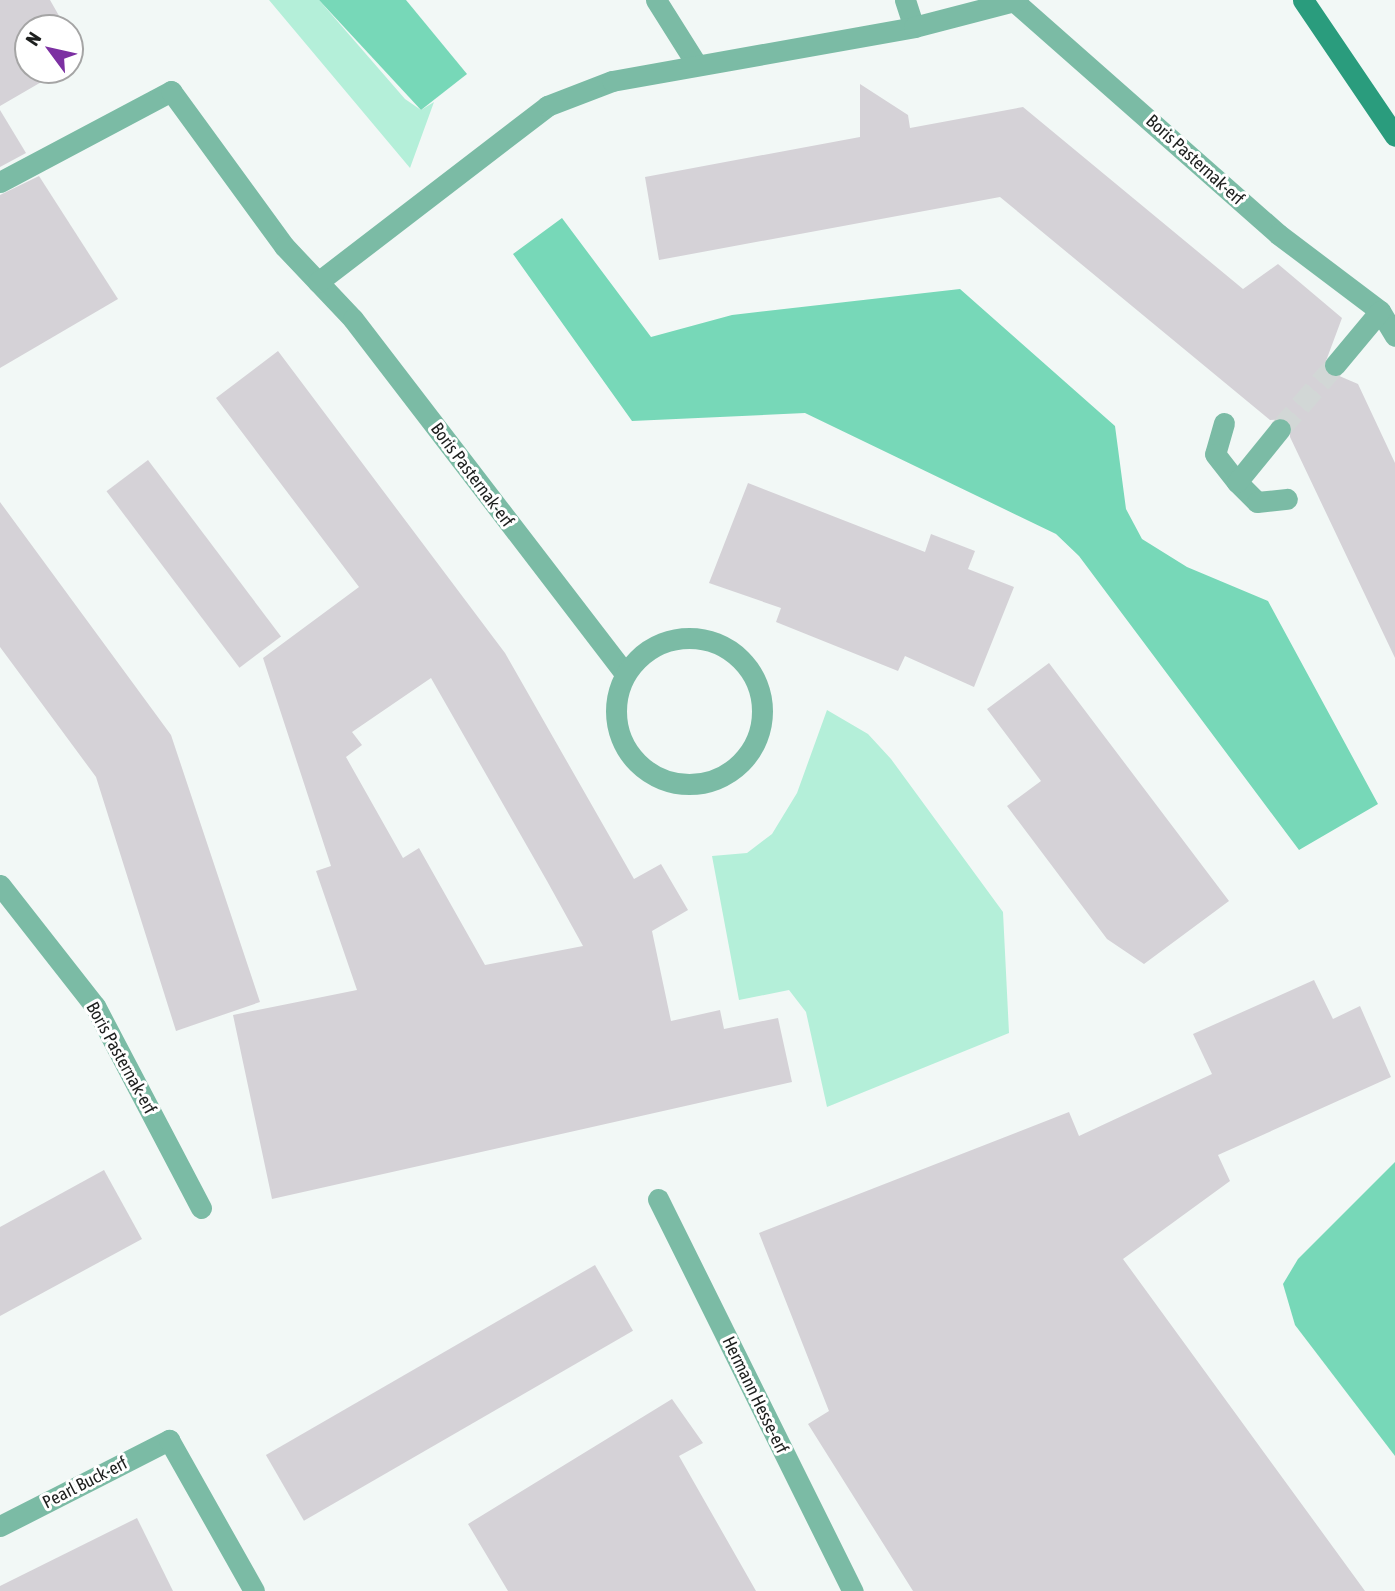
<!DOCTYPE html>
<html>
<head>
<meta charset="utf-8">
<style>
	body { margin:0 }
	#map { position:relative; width:1395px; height:1591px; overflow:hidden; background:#f2f8f6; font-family:"Asap Condensed",sans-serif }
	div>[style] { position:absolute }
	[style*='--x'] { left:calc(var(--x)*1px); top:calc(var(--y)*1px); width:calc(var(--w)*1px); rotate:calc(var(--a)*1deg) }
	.green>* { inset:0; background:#b4efd9 }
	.water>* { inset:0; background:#77d8b8 }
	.building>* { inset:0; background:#d5d2d7; transform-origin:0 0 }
	.street-tunnel>* { height:21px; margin-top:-10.5px; transform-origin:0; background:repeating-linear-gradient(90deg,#d2d7d6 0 21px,transparent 0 31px) }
	.street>* { height:21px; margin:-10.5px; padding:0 10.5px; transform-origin:10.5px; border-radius:10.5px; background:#7bbba5 }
	.street>.ring { margin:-10.5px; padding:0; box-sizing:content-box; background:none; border:21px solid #7bbba5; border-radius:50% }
	.secondary>* { height:21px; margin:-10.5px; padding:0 10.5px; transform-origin:10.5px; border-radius:10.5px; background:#2a9c7d }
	span { translate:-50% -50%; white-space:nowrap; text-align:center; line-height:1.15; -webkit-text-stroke:6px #fff; paint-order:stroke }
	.street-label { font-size:18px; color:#1d1f1e }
	.north { position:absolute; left:14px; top:14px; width:70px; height:70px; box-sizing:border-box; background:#fff; border:2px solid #a5a5a5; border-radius:50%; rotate:303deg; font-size:19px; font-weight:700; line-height:28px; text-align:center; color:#1d1f1e }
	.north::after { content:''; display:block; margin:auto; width:24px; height:32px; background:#7c30a2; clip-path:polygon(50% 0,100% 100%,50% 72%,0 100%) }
</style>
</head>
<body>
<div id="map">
	<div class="green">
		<i style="clip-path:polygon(269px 0,319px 0,405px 99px,421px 110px,434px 102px,410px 168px)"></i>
		<i style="clip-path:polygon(827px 710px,868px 734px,891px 759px,1003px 912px,1009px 1033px,827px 1107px,806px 1012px,789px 990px,739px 1000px,712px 856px,747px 853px,772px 834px,797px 793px)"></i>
	</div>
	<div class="water">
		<i style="clip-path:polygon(319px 0,406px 0,467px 74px,421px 110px)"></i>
		<i style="clip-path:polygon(562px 218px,651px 337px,732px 315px,960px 289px,1115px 426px,1126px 509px,1142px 539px,1187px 567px,1268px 601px,1378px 804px,1299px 850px,1079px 556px,1056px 534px,805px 413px,632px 421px,513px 254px)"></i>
		<i style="clip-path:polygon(1395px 1162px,1395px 1456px,1295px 1325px,1283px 1284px,1298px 1259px)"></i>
	</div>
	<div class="building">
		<i style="clip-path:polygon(0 0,50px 0,66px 28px,28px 28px,28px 70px,62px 70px,0 106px)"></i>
		<i style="clip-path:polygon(860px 84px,908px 115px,910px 128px,1023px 107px,1243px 289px,1278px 264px,1342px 318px,1323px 369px,1358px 384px,1395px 463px,1395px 658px,1290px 437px,1289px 419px,1270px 420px,1000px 197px,659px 260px,645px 177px,860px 137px)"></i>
		<i style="clip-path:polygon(0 110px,26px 153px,0 167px)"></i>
		<i style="clip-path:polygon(39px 176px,118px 299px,0 368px,0 195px)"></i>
		<i style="clip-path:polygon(evenodd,278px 351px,505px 653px,634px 879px,661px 864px,688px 910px,652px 931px,671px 1021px,720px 1010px,724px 1029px,778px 1018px,792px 1082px,272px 1199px,233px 1015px,357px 990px,316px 871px,331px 866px,263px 658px,359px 587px,216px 398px,278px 351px,431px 678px,547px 881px,583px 946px,485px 965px,419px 848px,403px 858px,346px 757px,362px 745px,352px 732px,431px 678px)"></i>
		<i style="left:148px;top:460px;width:221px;height:52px;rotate:53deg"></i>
		<i style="clip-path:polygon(748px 483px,925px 552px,931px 534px,975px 551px,968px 569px,1014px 587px,974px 687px,905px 656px,898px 671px,776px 622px,781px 608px,709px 583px)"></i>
		<i style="clip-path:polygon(0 502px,171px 735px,260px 1002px,176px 1031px,96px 777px,0 647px)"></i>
		<i style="clip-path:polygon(1049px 663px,1229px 901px,1144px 964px,1107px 939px,1007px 806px,1041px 781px,987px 709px)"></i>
		<i style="clip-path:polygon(1314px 980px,1333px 1019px,1360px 1006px,1391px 1077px,1218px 1155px,1230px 1181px,1123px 1259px,1365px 1591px,913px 1591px,808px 1424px,829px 1411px,759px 1233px,1069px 1112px,1079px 1136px,1212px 1074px,1193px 1034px)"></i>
		<i style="clip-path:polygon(104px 1170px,142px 1239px,0 1316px,0 1227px)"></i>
		<i style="left:595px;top:1265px;width:76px;height:380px;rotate:60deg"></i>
		<i style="clip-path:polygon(672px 1399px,703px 1443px,679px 1456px,756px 1591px,508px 1591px,468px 1524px)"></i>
		<i style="clip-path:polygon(137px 1518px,173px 1591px,0 1591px,0 1586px)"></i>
	</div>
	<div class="street-tunnel">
		<i style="--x:1280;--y:429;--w:84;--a:-49.3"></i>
	</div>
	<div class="street">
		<i style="--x:656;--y:0;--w:73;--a:57.8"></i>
		<i style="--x:905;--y:0;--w:28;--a:72"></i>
		<i style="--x:1015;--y:2;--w:351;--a:41.4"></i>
		<i style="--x:1278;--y:234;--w:128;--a:37"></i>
		<i style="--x:1380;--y:311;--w:29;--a:59"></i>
		<i style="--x:0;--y:182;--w:194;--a:-28"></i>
		<i style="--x:171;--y:91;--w:192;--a:53.9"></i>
		<i style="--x:284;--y:246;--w:100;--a:46.6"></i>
		<i style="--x:353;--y:319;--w:444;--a:52.5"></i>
		<i style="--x:318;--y:282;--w:289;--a:-37.5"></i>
		<i style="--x:547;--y:106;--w:70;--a:-21"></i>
		<i style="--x:612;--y:81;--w:307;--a:-10.1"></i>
		<i style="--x:914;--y:27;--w:107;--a:-14.6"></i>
		<i style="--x:1335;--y:365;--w:70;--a:-50.2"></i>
		<i style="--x:1224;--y:423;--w:32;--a:106"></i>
		<i style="--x:1215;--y:454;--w:36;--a:52"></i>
		<i style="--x:1237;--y:482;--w:28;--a:45"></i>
		<i style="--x:1257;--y:502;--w:30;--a:-6"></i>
		<i style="--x:1237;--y:482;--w:68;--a:-50.9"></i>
		<i class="ring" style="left:616px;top:638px;width:125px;height:125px"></i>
		<i style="--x:0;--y:885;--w:154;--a:51.9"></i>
		<i style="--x:95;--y:1006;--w:228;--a:62.3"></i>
		<i style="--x:658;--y:1199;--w:438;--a:63.6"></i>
		<i style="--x:0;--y:1526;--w:190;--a:-27"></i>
		<i style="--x:169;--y:1440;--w:173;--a:60.6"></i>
	</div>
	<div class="secondary">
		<i style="--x:1303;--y:0;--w:164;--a:55.9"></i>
	</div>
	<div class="street-label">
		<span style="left:1195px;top:160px;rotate:42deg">Boris Pasternak-erf</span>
		<span style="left:472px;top:475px;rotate:53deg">Boris Pasternak-erf</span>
		<span style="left:121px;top:1058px;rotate:61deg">Boris Pasternak-erf</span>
		<span style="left:755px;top:1395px;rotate:64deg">Hermann Hesse-erf</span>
		<span style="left:85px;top:1483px;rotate:-27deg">Pearl Buck-erf</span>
	</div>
	<div class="north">N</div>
</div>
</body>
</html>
